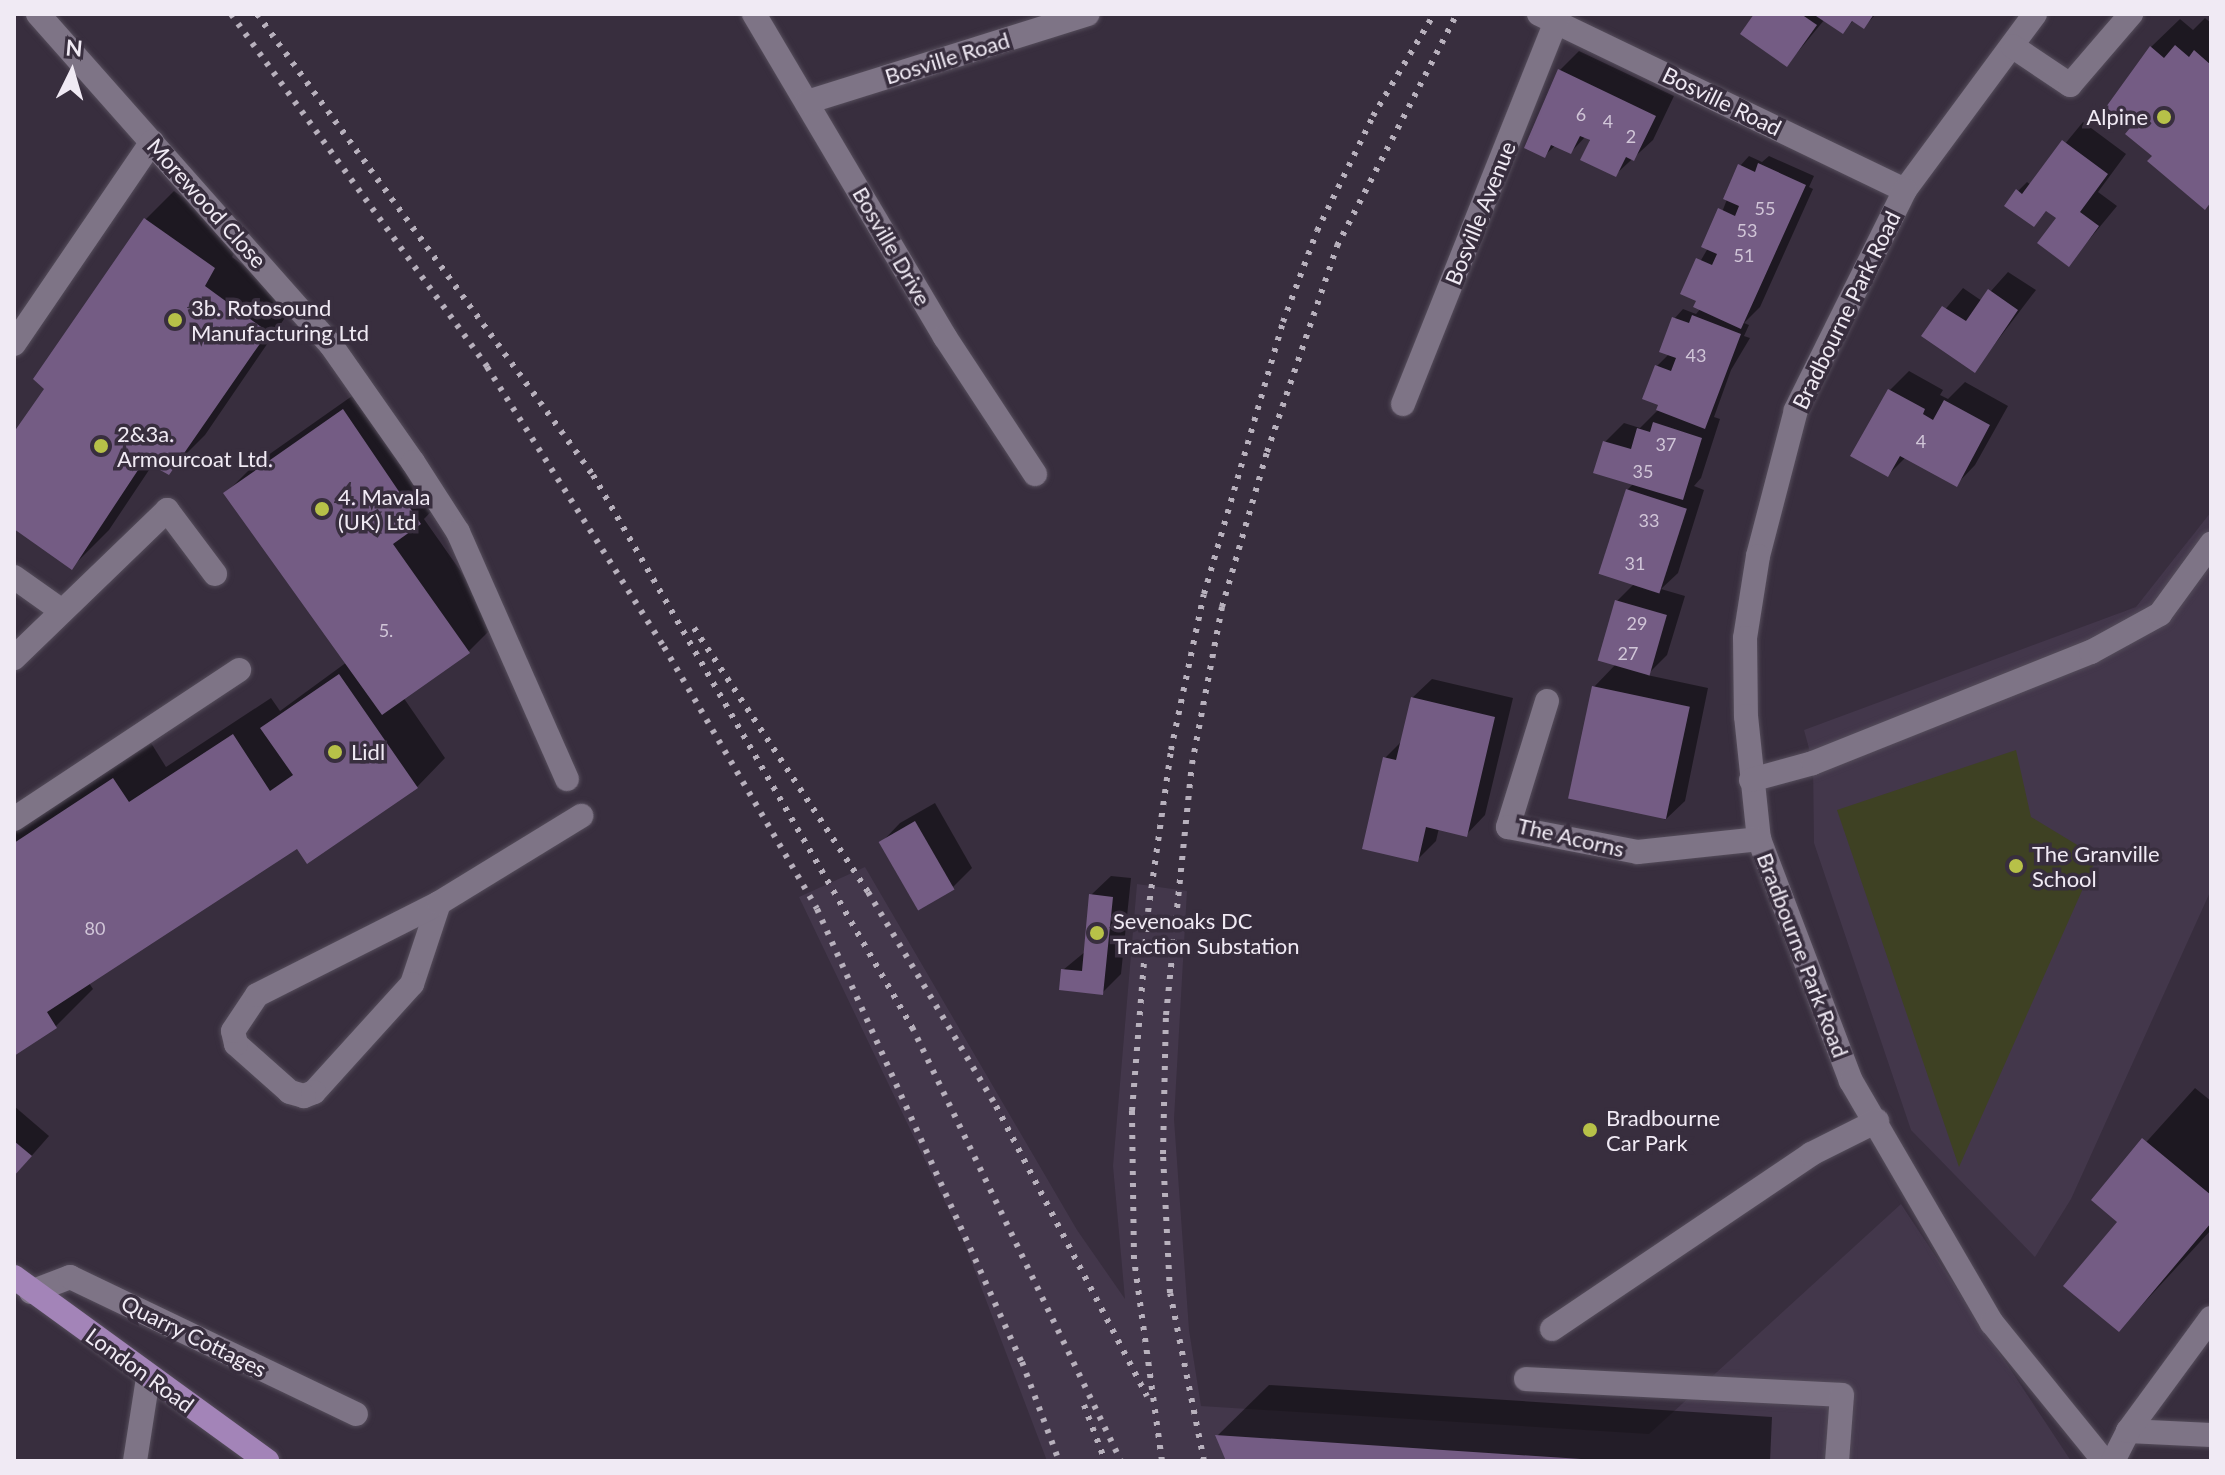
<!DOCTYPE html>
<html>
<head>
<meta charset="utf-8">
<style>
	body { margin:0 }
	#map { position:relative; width:2225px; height:1475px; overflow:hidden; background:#382e3e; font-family:Lato,sans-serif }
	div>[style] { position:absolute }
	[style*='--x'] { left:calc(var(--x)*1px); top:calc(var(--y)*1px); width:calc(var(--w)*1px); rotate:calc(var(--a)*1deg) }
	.built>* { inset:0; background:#43374b }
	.green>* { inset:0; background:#3e4123 }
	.shadow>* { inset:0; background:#0007 }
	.building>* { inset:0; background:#745c84; transform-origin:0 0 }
	.roads { filter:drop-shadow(0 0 2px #554d5b) drop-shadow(0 0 2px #554d5b) }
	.minor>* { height:24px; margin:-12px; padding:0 12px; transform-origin:12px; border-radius:12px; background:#7e7486 }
	.major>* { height:24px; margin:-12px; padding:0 12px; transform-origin:12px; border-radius:12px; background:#a384b8 }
	.rail>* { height:6px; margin-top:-3px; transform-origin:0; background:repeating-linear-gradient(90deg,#b8b1bd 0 4px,transparent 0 12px) }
	.dots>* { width:22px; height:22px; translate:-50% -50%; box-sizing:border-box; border:4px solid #382e3e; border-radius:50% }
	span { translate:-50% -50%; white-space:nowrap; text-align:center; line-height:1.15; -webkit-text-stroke:7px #382e3e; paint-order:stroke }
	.number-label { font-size:18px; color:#d1c6d8 }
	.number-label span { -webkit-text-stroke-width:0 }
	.street-label { font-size:22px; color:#f0eaf4 }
	.poi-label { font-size:22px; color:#f0eaf4 }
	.right { translate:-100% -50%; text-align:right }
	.left { translate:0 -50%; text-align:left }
	.frame { position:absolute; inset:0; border:16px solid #f0eaf4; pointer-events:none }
	.north { position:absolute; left:32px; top:32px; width:80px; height:80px; -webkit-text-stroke:6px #382e3e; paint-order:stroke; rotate:5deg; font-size:22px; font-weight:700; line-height:32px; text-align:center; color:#f0eaf4 }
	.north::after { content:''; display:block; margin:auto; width:28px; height:36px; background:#f0eaf4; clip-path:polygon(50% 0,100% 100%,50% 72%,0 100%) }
</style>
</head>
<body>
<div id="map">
	<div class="built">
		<i style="clip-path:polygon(2211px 512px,2211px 890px,2071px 1199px,2035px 1257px,1911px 1130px,1814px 843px,1813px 763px,1804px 730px,2136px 607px)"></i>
		<i style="clip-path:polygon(865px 867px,1077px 1230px,1125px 1299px,1113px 1166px,1137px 884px,1187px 891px,1174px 1119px,1189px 1330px,1201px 1406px,1649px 1434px,1901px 1204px,2071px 1461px,1047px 1461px,964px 1242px,799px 897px)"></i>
	</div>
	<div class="green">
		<i style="clip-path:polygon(2016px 750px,2031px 817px,2097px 857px,1959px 1167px,1837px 810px)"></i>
	</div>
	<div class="shadow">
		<i style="clip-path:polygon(1756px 14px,1876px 14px,1864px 27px,1854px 20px,1843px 31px,1825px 19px,1787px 65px)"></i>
		<i style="clip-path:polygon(2205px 18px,2211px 23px,2211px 201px,2155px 156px,2132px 127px,2151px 47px,2180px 19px,2193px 30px)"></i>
		<i style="clip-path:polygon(1579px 51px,1674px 96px,1653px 140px,1616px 174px,1586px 136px,1571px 152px,1556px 145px,1545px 155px,1560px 70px)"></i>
		<i style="clip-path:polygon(2083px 122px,2126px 154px,2098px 192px,2117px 206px,2069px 264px,2058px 217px,2047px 209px,2043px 215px,2018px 191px,2027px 182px,2031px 185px)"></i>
		<i style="clip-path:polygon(1749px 156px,1762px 162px,1769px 156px,1814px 176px,1809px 187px,1813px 189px,1760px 307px,1744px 323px,1749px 325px,1744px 336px,1750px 338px,1731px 370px,1714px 417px,1720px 419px,1701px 478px,1694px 486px,1704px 490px,1678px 573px,1661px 589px,1685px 596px,1667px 655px,1647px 675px,1708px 688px,1685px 801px,1665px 820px,1594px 687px,1616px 664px,1617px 601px,1634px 584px,1627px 490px,1634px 483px,1605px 442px,1624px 423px,1640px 428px,1658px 410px,1657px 366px,1669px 354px,1674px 319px,1683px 309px,1696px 314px,1701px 308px,1698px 300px,1682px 293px,1708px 248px,1740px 166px)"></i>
		<i style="clip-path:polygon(174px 191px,242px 239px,232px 257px,295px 303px,205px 435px,168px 472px,153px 464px,109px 530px,72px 567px,14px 527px,14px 436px,46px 388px,83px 308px,146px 219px)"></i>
		<i style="clip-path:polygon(2008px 272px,2036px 290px,1975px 370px,1924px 335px,1963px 288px,1982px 301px)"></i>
		<i style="clip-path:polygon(1909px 371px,1943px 390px,1940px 395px,1948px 399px,1965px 382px,2008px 406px,1975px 465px,1956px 485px,1906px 457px,1888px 475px,1853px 456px,1890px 390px)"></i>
		<i style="clip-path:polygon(372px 382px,448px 494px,424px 519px,497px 623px,468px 652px,403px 697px,445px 758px,417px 787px,308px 840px,89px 983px,93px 989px,56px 1026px,14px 1054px,14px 832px,151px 743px,166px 767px,271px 698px,280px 711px,347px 662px,226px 493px,254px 465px)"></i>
		<i style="clip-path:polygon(1432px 679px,1513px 698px,1485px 815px,1466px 835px,1439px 828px,1436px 841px,1417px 860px,1385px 758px,1402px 741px,1412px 698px)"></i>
		<i style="clip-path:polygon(935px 803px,972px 868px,953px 887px,881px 843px,900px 823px)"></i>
		<i style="clip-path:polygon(1111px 876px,1131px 878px,1121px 974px,1102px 993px,1063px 970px,1086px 951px,1091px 895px)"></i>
		<i style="clip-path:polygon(2195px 1088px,2211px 1101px,2211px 1230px,2119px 1330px,2120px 1222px,2094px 1200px)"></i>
		<i style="clip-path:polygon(14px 1106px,49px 1136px,14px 1176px)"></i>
		<i style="clip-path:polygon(1269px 1385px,1772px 1417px,1770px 1461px,1228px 1461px,1217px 1436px)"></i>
	</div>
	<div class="building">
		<i style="clip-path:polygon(1754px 14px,1801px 14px,1817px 25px,1787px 67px,1740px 34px)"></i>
		<i style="clip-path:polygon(1813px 14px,1874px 14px,1864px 29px,1852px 21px,1843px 34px)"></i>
		<i style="clip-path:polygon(2175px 45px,2189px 57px,2194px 50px,2211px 65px,2211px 202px,2205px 210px,2147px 161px,2152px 156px,2125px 134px,2130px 128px,2106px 107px,2150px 46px,2164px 58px)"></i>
		<i style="clip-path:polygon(1558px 69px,1656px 116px,1634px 161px,1626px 157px,1616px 177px,1580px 160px,1590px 140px,1580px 136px,1571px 154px,1551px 145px,1545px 158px,1524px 148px)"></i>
		<i style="clip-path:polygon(2062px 140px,2108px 174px,2080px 212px,2099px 226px,2069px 267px,2037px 243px,2056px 218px,2046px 211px,2034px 227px,2004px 206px,2016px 189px,2022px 194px)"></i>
		<i style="clip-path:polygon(1758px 163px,1806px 185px,1741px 329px,1693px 307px,1696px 301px,1680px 294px,1696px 258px,1712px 265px,1717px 254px,1701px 247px,1718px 208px,1735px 216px,1739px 206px,1723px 199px,1738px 164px,1755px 172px)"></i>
		<i style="clip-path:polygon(144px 218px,215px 268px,205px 286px,268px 332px,169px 475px,144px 461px,72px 570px,14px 529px,14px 432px,44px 389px,33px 379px)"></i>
		<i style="clip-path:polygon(1988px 289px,2018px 310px,1975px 373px,1921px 336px,1942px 306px,1966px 321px)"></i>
		<i style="clip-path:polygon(1692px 315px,1741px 334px,1705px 429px,1656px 410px,1658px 405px,1642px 399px,1655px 365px,1671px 371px,1676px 358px,1659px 352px,1672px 317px,1689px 323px)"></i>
		<i style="clip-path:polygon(1888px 389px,1925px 409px,1923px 414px,1933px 420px,1944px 400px,1990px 425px,1957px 487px,1900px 456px,1888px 477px,1850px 456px)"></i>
		<i style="clip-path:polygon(343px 409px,421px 524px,393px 544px,470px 653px,382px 715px,223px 493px)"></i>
		<i style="clip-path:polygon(1653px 422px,1702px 438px,1683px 500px,1593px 473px,1603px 441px,1631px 449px,1637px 428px,1650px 432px)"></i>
		<i style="left:1626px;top:489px;width:64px;height:89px;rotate:18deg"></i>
		<i style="left:1615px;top:600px;width:54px;height:63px;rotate:16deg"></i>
		<i style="clip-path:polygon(339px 674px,418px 788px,307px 864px,297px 849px,47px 1012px,57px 1028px,14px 1056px,14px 843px,113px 778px,129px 802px,233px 734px,270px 791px,293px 775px,260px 728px)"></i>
		<i style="left:1592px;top:686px;width:100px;height:115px;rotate:12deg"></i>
		<i style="clip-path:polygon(1411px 697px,1495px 717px,1467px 837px,1426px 827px,1418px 862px,1362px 849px,1383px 757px,1396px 760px)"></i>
		<i style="left:915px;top:821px;width:79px;height:42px;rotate:60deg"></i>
		<i style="clip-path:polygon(1089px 894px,1113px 897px,1103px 995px,1059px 990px,1061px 969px,1082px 971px)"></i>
		<i style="clip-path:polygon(2142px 1138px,2211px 1195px,2211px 1223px,2119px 1332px,2063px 1286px,2117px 1222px,2091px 1200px)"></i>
		<i style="clip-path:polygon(14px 1141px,32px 1156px,14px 1176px)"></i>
		<i style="clip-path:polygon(1215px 1435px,1581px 1459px,1581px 1461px,1226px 1461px)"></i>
	</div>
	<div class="roads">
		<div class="minor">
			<i style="--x:38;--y:14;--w:442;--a:48.5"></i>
			<i style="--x:331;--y:345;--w:143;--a:55"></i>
			<i style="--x:413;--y:462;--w:83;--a:57.3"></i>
			<i style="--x:458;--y:532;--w:270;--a:66.2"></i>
			<i style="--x:754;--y:14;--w:375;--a:59.4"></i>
			<i style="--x:945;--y:337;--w:164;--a:56.7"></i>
			<i style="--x:1539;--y:14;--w:406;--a:25.7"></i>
			<i style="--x:2035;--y:14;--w:219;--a:126.5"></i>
			<i style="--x:1905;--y:190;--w:246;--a:116.4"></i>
			<i style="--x:1796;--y:410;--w:151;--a:104.6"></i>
			<i style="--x:1758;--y:556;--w:83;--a:99"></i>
			<i style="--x:1745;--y:638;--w:78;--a:89.3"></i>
			<i style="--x:1746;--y:716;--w:124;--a:84"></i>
			<i style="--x:1759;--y:839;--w:259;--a:69.2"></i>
			<i style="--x:1851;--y:1081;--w:280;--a:59.8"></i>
			<i style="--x:1992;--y:1323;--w:178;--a:50.9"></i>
			<i style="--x:2012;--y:46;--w:70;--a:33.9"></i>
			<i style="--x:2070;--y:85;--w:94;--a:-49.3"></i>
			<i style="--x:807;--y:102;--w:294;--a:-17.4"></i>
			<i style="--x:14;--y:344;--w:245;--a:-55.7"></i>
			<i style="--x:1403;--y:404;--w:412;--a:-68.2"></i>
			<i style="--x:14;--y:577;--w:59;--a:35.3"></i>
			<i style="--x:14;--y:658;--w:213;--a:-44"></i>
			<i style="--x:167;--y:510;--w:80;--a:53.1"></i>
			<i style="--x:1547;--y:701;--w:132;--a:107.2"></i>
			<i style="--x:1508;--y:827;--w:132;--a:10.9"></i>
			<i style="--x:1638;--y:852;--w:122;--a:-6.1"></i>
			<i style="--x:1751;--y:780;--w:64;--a:-15.3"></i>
			<i style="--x:1813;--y:763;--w:299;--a:-21.8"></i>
			<i style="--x:2091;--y:652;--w:79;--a:-28.8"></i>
			<i style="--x:2160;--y:614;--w:87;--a:-53.9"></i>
			<i style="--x:14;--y:819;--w:270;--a:-33.5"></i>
			<i style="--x:439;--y:903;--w:85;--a:108.4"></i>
			<i style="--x:412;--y:984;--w:146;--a:132.2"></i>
			<i style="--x:314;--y:1092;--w:11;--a:158"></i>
			<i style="--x:304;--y:1096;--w:15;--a:-164"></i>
			<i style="--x:290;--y:1092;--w:72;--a:-138.4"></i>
			<i style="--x:236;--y:1044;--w:13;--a:-103"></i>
			<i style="--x:233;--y:1031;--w:43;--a:-56.3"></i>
			<i style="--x:257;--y:995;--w:204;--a:-26.8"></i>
			<i style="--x:439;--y:903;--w:167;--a:-31.5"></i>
			<i style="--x:31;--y:1292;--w:42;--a:-21"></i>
			<i style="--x:70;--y:1277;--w:317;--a:25.6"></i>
			<i style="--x:1552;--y:1329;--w:313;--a:-34"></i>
			<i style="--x:1811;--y:1154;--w:74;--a:-26.6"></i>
			<i style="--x:1526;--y:1379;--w:316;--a:2.9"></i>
			<i style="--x:1842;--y:1395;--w:66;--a:94.3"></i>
			<i style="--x:2128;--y:1431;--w:83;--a:2.8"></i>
			<i style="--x:135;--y:1461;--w:84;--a:-81.1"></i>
			<i style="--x:2113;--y:1461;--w:34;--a:-63"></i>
			<i style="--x:2128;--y:1431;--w:140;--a:-53.7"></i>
		</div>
		<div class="major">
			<i style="--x:14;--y:1277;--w:313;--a:36"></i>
		</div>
	</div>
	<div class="rail">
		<i style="--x:231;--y:14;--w:436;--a:54"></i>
		<i style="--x:487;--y:367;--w:331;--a:57.7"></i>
		<i style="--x:664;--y:647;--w:303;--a:59.7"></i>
		<i style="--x:817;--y:909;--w:497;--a:65.7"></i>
		<i style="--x:1022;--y:1362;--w:106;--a:69.5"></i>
		<i style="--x:257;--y:14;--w:570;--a:53.91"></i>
		<i style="--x:593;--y:475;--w:638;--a:59.98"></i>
		<i style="--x:912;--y:1027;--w:482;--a:64.3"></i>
		<i style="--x:694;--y:628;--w:316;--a:56.6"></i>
		<i style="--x:868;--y:892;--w:249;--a:59.1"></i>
		<i style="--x:996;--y:1106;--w:327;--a:62.5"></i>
		<i style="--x:1084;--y:1405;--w:60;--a:69.4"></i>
		<i style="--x:1162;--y:1461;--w:204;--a:-97.9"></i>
		<i style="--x:1134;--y:1259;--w:148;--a:-90.8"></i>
		<i style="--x:1132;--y:1111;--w:200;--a:-85.4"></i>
		<i style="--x:1148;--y:912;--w:164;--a:-81.9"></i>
		<i style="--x:1171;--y:750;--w:159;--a:-78.1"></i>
		<i style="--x:1204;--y:594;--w:283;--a:-73.8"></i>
		<i style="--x:1283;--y:322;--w:97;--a:-69.5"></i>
		<i style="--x:1317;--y:231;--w:128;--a:-64"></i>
		<i style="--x:1373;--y:116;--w:119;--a:-59.1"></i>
		<i style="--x:1204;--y:1461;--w:171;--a:-101.4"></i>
		<i style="--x:1170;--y:1293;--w:139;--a:-92.9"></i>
		<i style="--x:1163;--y:1154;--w:139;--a:-88.8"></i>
		<i style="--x:1166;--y:1015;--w:252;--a:-84.1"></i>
		<i style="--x:1192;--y:764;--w:160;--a:-79.2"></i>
		<i style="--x:1222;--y:607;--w:161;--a:-73.8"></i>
		<i style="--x:1267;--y:452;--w:218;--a:-71.2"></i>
		<i style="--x:1337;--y:246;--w:261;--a:-62.7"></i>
	</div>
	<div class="dots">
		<i style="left:2164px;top:117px;background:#b7c148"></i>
		<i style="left:175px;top:320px;background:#b7c148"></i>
		<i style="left:101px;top:446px;background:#b7c148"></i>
		<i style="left:322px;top:509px;background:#b7c148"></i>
		<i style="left:335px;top:752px;background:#b7c148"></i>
		<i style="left:2016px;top:866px;background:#b7c148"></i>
		<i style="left:1097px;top:933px;background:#b7c148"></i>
		<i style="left:1590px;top:1130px;background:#b7c148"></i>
	</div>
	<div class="number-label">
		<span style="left:1581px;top:114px">6</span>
		<span style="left:1608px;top:121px">4</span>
		<span style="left:1631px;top:136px">2</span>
		<span style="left:1765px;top:208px">55</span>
		<span style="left:1747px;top:230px">53</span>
		<span style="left:1744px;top:255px">51</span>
		<span style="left:1696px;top:355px">43</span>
		<span style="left:1921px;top:441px">4</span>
		<span style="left:1666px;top:444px">37</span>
		<span style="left:1643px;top:471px">35</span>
		<span style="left:1649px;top:520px">33</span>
		<span style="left:1635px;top:563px">31</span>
		<span style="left:1637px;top:623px">29</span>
		<span style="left:386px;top:630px">5.</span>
		<span style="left:1628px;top:653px">27</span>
		<span style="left:95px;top:928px">80</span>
	</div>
	<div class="street-label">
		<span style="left:947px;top:58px;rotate:-17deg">Bosville Road</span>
		<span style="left:1722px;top:101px;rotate:26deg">Bosville Road</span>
		<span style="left:207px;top:203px;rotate:48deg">Morewood Close</span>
		<span style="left:1480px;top:213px;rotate:-68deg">Bosville Avenue</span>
		<span style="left:892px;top:246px;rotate:60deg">Bosville Drive</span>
		<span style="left:1846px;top:310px;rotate:-64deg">Bradbourne Park Road</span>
		<span style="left:1571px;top:837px;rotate:13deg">The Acorns</span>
		<span style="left:1803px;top:955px;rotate:69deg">Bradbourne Park Road</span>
		<span style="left:194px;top:1336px;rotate:26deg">Quarry Cottages</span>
		<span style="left:140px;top:1370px;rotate:36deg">London Road</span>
	</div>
	<div class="poi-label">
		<span class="right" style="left:2148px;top:117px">Alpine</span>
		<span class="left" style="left:191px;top:320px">3b. Rotosound<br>Manufacturing Ltd</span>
		<span class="left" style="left:117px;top:446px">2&amp;3a.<br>Armourcoat Ltd.</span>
		<span class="left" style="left:338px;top:509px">4. Mavala<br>(UK) Ltd</span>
		<span class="left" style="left:351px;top:752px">Lidl</span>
		<span class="left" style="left:2032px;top:866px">The Granville<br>School</span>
		<span class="left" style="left:1113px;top:933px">Sevenoaks DC<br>Traction Substation</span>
		<span class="left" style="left:1606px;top:1130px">Bradbourne<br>Car Park</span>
	</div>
	<div class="frame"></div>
	<div class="north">N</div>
</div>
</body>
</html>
